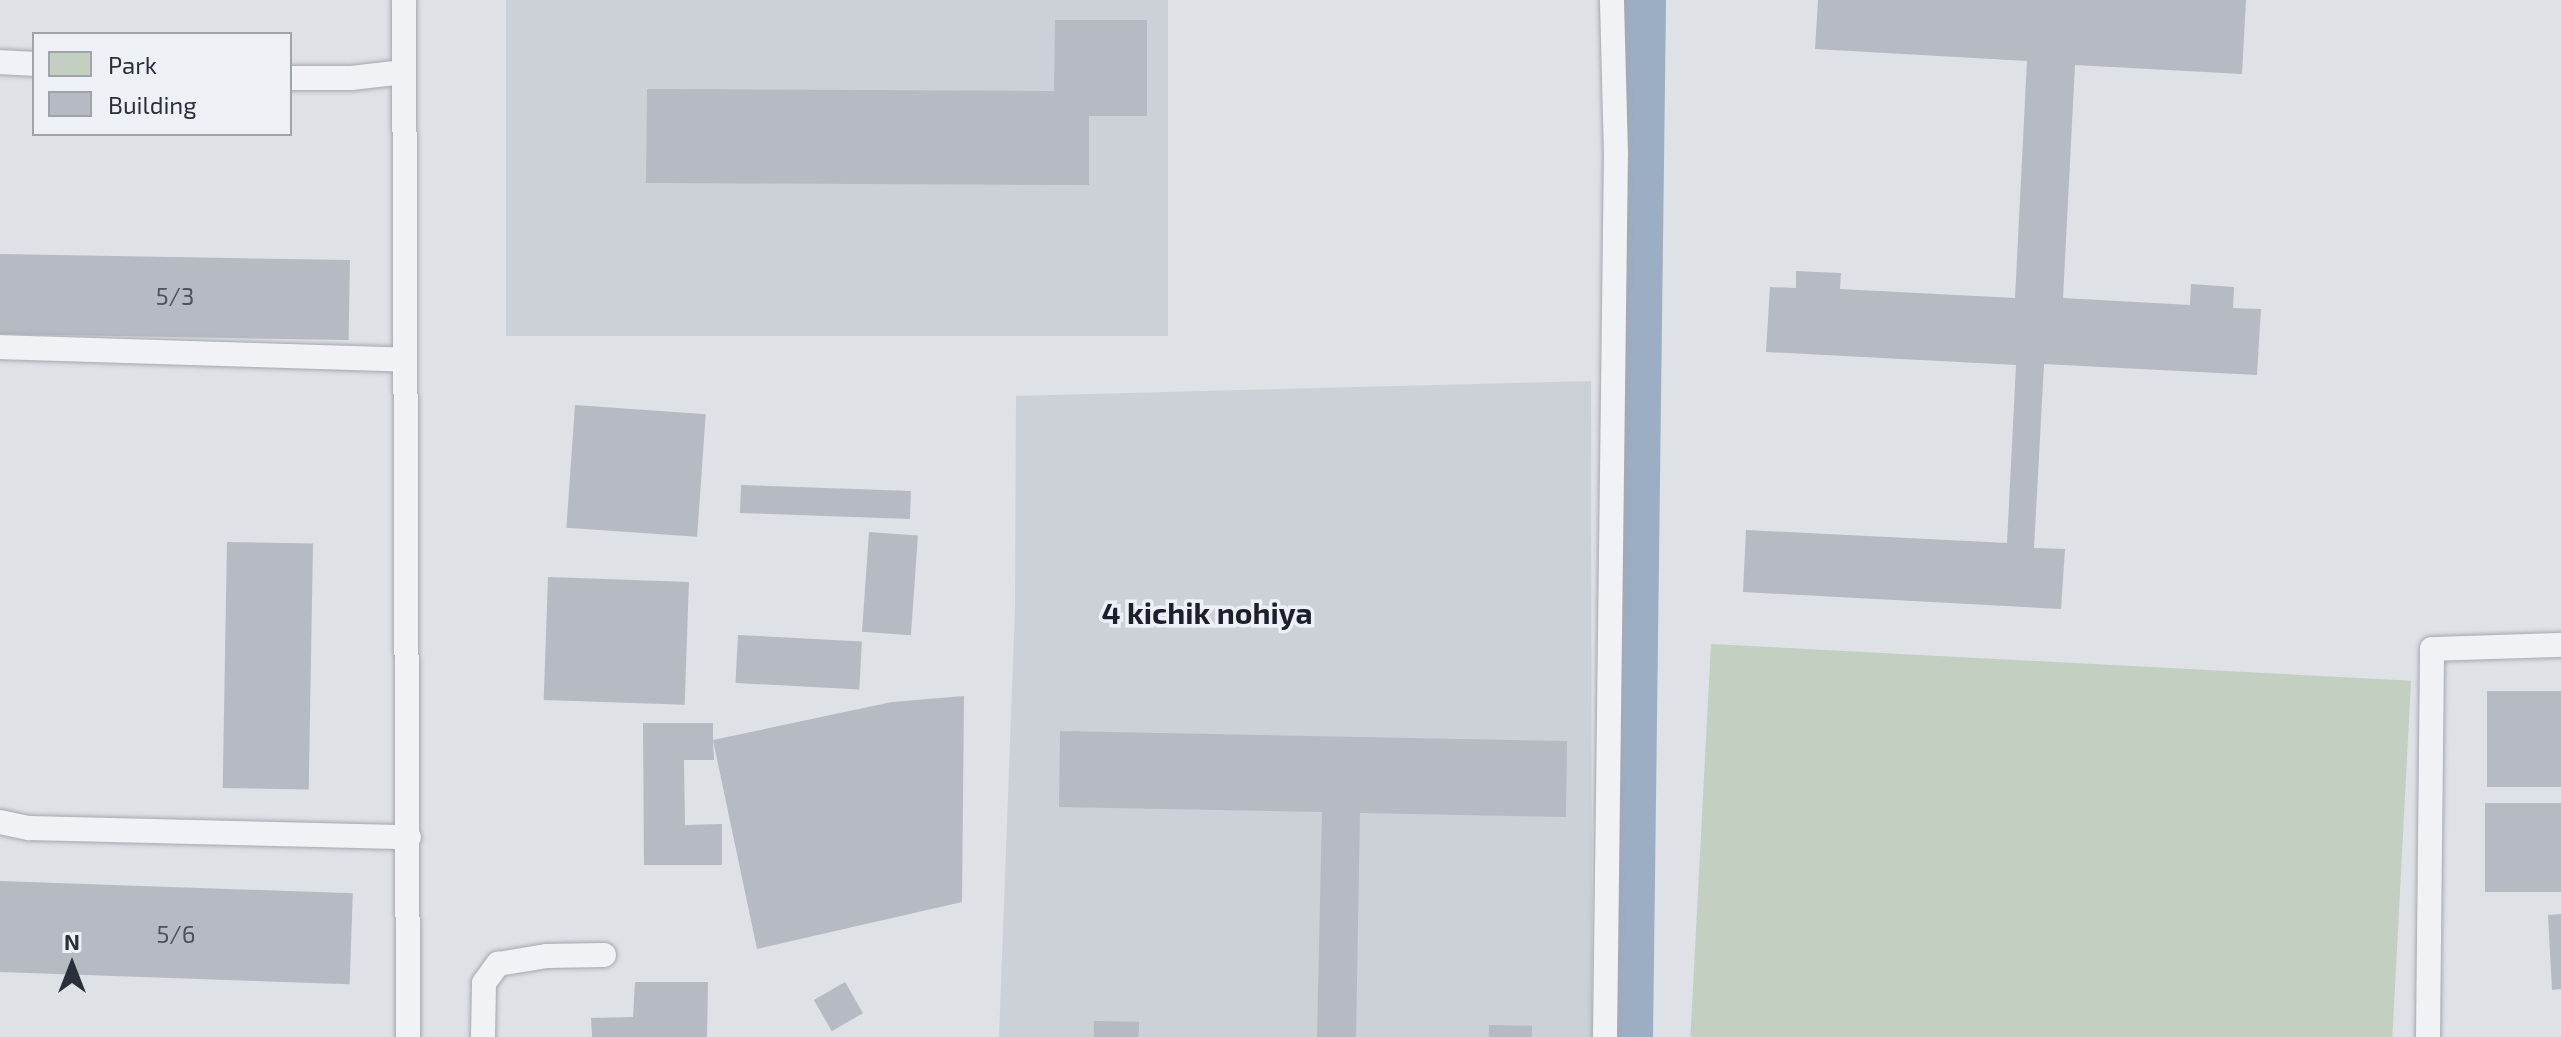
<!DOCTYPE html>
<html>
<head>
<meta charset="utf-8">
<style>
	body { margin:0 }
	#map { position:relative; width:2561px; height:1037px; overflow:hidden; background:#dee1e6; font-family:"Exo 2",sans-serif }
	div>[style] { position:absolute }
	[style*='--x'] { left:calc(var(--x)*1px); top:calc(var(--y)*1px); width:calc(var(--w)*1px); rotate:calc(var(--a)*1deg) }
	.built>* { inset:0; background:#ccd0d7; transform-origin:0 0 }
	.green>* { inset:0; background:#c3cfc0; transform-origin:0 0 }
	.canal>* { height:44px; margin:-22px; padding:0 22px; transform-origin:22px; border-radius:22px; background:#9caec3 }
	.building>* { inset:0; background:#b6bac2; transform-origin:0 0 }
	.roads { filter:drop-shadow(0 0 2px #a4a8af) drop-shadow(0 0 2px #a4a8af) }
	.service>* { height:24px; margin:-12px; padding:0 12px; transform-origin:12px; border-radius:12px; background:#f0f2f5 }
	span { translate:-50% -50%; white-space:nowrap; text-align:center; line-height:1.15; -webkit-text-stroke:7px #edf0f4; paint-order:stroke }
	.number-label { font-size:24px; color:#4c525d }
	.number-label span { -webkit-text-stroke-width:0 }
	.neighbourhood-label { font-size:30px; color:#1b202c; font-weight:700 }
	.legend { position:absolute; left:32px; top:32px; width:260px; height:104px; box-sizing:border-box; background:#edf0f4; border:2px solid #9fa3aa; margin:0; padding:10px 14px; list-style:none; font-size:24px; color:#292f3b }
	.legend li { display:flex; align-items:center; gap:16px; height:40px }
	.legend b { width:40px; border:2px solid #9fa3aa }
	.north { position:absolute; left:32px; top:925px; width:80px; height:80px; -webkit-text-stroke:6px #edf0f4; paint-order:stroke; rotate:0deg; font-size:22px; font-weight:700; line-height:32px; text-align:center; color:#292f3b }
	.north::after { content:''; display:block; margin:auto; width:28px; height:36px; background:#292f3b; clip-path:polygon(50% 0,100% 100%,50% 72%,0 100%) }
</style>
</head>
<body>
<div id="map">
	<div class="built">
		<i style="left:506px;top:0;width:662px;height:336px"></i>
		<i style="clip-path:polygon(1591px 381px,1592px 1037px,999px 1037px,1015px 609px,1016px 396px)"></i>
	</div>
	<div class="green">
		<i style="left:1711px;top:644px;width:701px;height:393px;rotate:3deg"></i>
	</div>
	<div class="canal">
		<i style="--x:1631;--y:1037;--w:1037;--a:-89.28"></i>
	</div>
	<div class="building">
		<i style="clip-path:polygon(1818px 0,2246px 0,2242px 74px,2075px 65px,2063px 298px,2190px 305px,2191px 284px,2234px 287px,2233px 308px,2261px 309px,2257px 375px,2044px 364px,2034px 548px,2065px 549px,2061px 609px,1743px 592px,1746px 530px,2007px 543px,2016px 365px,1766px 352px,1770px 287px,1796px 288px,1796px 271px,1841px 273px,1840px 289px,2015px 298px,2027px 61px,1815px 49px)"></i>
		<i style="clip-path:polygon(1055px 20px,1147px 20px,1147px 116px,1089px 116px,1089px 185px,646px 183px,647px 89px,1054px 91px)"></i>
		<i style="left:0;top:254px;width:350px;height:80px;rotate:1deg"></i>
		<i style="left:575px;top:405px;width:131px;height:123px;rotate:4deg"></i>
		<i style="left:741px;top:485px;width:170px;height:28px;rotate:2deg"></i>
		<i style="left:869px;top:532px;width:49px;height:100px;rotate:4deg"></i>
		<i style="left:227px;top:542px;width:86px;height:246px;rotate:1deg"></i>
		<i style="left:548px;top:577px;width:141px;height:123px;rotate:2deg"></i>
		<i style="left:738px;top:635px;width:124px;height:48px;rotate:3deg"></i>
		<i style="left:2561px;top:691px;width:96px;height:74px;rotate:90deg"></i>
		<i style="clip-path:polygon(964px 696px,962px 902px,757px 949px,713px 740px,714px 760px,684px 760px,685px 825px,722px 824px,722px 865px,644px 865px,643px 723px,713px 723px,713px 740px,892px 702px)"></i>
		<i style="clip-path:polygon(1060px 731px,1567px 741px,1566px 817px,1360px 813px,1356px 1037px,1317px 1037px,1322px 812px,1059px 807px)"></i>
		<i style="left:2561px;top:803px;width:89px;height:76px;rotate:90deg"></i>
		<i style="left:0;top:881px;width:353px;height:91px;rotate:2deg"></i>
		<i style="clip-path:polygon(2561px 914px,2561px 989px,2552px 990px,2548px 915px)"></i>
		<i style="clip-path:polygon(635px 982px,708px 982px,707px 1037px,592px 1037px,591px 1018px,633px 1017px)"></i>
		<i style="left:845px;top:982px;width:36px;height:36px;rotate:60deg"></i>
		<i style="left:1094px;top:1021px;width:45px;height:16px;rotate:1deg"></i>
		<i style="left:1489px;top:1025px;width:43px;height:12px;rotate:1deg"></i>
	</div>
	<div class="roads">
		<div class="service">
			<i style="--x:404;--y:0;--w:1037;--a:89.78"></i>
			<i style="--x:0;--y:62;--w:34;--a:3"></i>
			<i style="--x:290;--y:78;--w:61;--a:0"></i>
			<i style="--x:351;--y:78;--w:53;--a:-6.5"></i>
			<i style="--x:0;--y:347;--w:405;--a:1.8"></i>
			<i style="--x:0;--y:822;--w:30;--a:12"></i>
			<i style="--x:29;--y:828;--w:380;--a:1.4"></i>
			<i style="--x:483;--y:1037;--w:54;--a:-88.9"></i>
			<i style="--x:484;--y:983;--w:24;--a:-54"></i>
			<i style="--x:498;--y:964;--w:50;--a:-9.3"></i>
			<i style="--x:547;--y:956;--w:57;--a:-1"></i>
			<i style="--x:1605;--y:1037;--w:882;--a:-89.29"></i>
			<i style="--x:1616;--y:155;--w:155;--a:-91.5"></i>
			<i style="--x:2428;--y:1037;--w:388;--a:-89.4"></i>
			<i style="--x:2432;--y:649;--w:129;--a:-1.8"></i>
		</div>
	</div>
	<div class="number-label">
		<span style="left:175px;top:296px">5/3</span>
		<span style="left:176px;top:934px">5/6</span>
	</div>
	<div class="neighbourhood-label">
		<span style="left:1207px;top:612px">4 kichik nohiya</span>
	</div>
	<ul class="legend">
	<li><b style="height:22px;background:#c3cfc0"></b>Park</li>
	<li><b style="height:22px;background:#b6bac2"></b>Building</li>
	</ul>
	<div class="north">N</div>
</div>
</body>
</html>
